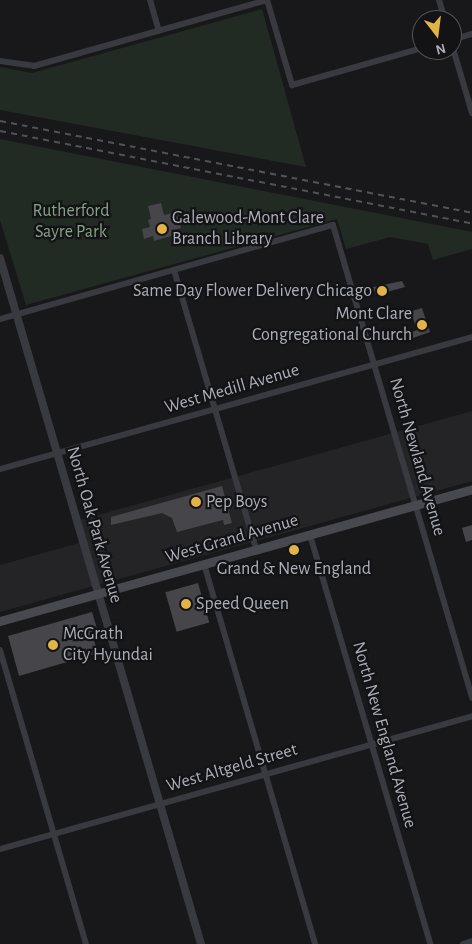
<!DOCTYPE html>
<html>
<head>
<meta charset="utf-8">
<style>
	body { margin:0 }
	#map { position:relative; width:472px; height:944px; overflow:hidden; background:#18181a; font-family:"Alegreya Sans",sans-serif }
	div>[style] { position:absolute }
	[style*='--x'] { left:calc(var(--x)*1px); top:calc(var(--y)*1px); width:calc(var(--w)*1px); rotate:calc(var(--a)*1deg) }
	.built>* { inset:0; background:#242427 }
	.green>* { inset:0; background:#222a24 }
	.building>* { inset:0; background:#45454a; transform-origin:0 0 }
	.minor>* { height:6px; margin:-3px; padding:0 3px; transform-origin:3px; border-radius:3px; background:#393a3f }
	.tertiary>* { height:8px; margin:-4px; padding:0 4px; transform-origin:4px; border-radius:4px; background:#393a3f }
	.secondary>* { height:9px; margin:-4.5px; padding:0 4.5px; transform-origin:4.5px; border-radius:4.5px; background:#48494e }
	.rail>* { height:2px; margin-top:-1px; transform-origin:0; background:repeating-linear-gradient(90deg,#515257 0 6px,transparent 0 11px) }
	.dots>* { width:14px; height:14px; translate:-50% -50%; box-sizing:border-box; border:2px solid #131315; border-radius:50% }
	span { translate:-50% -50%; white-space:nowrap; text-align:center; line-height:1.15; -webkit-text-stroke:4.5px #131315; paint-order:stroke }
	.park-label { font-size:18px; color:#84a287 }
	.poi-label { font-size:18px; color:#acafb8 }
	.left { translate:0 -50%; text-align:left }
	.right { translate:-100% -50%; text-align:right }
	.street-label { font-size:18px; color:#acafb8 }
	.north { position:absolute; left:412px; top:10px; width:50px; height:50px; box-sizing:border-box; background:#131315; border:1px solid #505156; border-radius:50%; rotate:165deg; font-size:14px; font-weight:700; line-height:20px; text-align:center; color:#acafb8 }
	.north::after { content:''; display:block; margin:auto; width:18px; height:22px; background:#e2b448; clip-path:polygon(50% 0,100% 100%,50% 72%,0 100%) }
</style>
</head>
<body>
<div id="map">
	<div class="built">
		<i style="clip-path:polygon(472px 411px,472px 481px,0 612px,0 565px,79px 543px,73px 522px)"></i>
	</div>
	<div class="green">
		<i style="clip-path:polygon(262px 9px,306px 167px,0 110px,0 67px,32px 73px)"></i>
		<i style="clip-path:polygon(0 139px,472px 232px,472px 249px,433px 260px,428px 244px,390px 237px,346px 249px,337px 219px,26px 305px,0 220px)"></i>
	</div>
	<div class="building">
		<i style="clip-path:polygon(161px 203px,164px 215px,176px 212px,181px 228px,174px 230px,174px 235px,154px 241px,153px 236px,144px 239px,142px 229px,150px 227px,148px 220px,151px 219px,148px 206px)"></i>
		<i style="clip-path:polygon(402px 281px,405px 287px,376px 295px,373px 287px)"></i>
		<i style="clip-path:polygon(422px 308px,430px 332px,413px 338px,412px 332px,417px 330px,413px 318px,404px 320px,402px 314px)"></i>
		<i style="clip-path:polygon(222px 486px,232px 523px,224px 525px,223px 520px,177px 532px,172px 518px,162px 513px,111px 525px,111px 517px)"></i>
		<i style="clip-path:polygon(472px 525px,472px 540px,466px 542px,462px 528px)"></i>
		<i style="left:198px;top:583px;width:41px;height:34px;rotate:74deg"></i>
		<i style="clip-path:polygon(92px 612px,98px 632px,92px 634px,98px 653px,19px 676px,8px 636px)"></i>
	</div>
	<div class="minor">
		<i style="--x:150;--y:0;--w:32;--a:74"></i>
		<i style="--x:267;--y:0;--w:89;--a:73.6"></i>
		<i style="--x:292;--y:85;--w:135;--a:-15.9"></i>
		<i style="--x:439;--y:0;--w:21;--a:73"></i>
		<i style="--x:452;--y:40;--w:21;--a:-17"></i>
		<i style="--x:452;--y:45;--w:71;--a:73.6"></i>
		<i style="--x:0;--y:61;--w:34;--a:8"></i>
		<i style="--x:34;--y:66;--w:242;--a:-15.8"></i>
		<i style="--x:174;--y:270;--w:291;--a:73.6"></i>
		<i style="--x:0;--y:319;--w:346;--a:-15.8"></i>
		<i style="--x:333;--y:225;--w:493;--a:73.6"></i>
		<i style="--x:0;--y:469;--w:490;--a:-15.6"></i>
		<i style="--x:310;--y:535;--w:426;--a:73.6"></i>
		<i style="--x:204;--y:564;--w:396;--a:73.7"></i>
		<i style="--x:0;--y:650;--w:306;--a:73.7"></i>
		<i style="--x:0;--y:849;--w:490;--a:-15.7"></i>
		<i style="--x:463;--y:944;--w:9;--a:-18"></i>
	</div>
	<div class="tertiary">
		<i style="--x:0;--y:258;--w:715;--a:73.67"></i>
	</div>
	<div class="secondary">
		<i style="--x:0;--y:621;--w:490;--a:-15.6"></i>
	</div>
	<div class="rail">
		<i style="--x:0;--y:121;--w:481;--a:11"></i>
		<i style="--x:0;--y:131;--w:481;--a:11.1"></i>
	</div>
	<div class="dots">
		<i style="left:162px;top:229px;background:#e2b448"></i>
		<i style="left:382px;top:291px;background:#e2b448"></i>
		<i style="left:422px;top:325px;background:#e2b448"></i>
		<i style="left:196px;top:502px;background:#e2b448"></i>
		<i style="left:294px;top:550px;background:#e2b448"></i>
		<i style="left:186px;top:604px;background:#e2b448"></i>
		<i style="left:53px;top:645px;background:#e2b448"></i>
	</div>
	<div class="park-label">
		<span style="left:71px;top:222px">Rutherford<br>Sayre Park</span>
	</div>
	<div class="poi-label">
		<span class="left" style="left:172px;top:229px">Galewood-Mont Clare<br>Branch Library</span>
		<span class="right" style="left:372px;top:291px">Same Day Flower Delivery Chicago</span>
		<span class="right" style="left:412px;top:325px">Mont Clare<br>Congregational Church</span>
		<span class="left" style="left:206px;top:502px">Pep Boys</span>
		<span style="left:294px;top:569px">Grand &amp; New England</span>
		<span class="left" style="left:196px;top:604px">Speed Queen</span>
		<span class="left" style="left:63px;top:645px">McGrath<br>City Hyundai</span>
	</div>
	<div class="street-label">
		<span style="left:232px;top:389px;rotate:-16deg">West Medill Avenue</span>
		<span style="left:417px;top:457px;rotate:74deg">North Newland Avenue</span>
		<span style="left:94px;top:525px;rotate:74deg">North Oak Park Avenue</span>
		<span style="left:232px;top:539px;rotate:-16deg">West Grand Avenue</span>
		<span style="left:384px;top:735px;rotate:74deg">North New England Avenue</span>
		<span style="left:232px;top:768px;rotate:-16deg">West Altgeld Street</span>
	</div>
	<div class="north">N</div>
</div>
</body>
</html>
